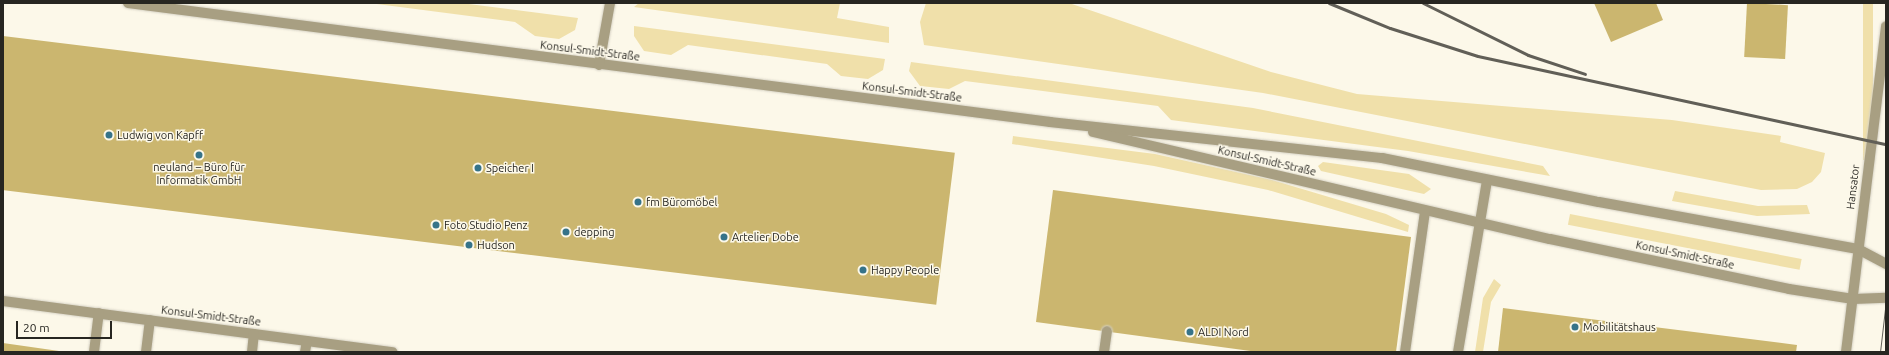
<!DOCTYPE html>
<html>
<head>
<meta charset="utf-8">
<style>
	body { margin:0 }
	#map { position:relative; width:1889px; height:355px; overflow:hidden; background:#fcf8e9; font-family:Ubuntu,sans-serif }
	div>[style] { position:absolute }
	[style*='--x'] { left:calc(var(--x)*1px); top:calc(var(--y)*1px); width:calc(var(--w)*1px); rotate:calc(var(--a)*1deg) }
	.green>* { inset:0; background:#f0e0aa; transform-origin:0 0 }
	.building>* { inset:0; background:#cbb66f; transform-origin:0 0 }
	.roads { filter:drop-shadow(0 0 1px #d6d2c5) drop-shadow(0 0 1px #d6d2c5) }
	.minor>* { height:10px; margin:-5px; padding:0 5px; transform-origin:5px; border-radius:5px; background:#a89f82 }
	.tram>* { height:1px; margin:-0.5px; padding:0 0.5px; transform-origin:0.5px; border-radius:0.5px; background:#615f57 }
	.rail>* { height:3px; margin:-1.5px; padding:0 1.5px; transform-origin:1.5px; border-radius:1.5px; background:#615f57 }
	.dots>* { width:11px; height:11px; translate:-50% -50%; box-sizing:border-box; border:2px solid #fcf8e9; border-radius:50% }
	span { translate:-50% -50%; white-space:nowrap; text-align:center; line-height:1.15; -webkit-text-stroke:3px #fcf8e9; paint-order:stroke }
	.street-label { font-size:11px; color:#272621 }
	.poi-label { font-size:11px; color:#272621 }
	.left { translate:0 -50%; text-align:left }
	.frame { position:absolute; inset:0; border:4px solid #272621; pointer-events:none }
	.scale { position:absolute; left:16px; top:321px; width:96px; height:18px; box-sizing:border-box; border:2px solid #272621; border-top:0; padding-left:5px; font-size:12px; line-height:14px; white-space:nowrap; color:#272621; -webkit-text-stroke:3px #fcf8e9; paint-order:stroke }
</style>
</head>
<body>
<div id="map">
	<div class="green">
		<i style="clip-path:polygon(369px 3px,461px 3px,578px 18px,575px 30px,559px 39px,535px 36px,515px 22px)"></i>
		<i style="clip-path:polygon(639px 3px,840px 3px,837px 18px,889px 27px,889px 43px,634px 7px)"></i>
		<i style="clip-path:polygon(926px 3px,1069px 3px,1271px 72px,1357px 94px,1672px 120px,1781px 136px,1780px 142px,1825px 153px,1821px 172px,1812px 182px,1797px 189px,1761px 190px,1263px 93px,924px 45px,920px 22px)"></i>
		<i style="left:1863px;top:3px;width:10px;height:157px"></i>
		<i style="clip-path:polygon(634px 26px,885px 59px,883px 70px,868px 79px,841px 76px,827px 64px,688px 45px,671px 55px,644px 51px,634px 36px)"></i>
		<i style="clip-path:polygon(911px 62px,1253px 108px,1543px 166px,1550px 176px,1408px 151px,1171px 120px,1158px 106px,965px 81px,949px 89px,920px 86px,909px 71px)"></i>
		<i style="clip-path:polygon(1013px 136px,1155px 154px,1272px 180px,1386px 214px,1409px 225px,1408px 232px,1268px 190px,1154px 166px,1012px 144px)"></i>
		<i style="clip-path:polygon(1323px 162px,1409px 174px,1431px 189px,1424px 194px,1321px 171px,1318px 166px)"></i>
		<i style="clip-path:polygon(1675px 191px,1758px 206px,1807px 205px,1810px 214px,1757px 216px,1672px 201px)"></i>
		<i style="left:1570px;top:214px;width:236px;height:11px;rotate:11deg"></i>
		<i style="clip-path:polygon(1494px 279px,1501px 285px,1491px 302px,1483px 352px,1475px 352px,1483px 298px)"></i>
	</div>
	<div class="building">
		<i style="clip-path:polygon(1594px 3px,1656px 3px,1663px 20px,1611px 42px)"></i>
		<i style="left:1747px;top:3px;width:41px;height:54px;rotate:3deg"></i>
		<i style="left:3px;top:36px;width:959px;height:153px;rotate:7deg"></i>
		<i style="clip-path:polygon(1053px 190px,1411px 237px,1396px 352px,1258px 352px,1036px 322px)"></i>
		<i style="clip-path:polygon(1503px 308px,1797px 345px,1796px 352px,1498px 352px)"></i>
		<i style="clip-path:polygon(3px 343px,59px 351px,59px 352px,3px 352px)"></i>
	</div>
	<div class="roads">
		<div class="minor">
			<i style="--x:128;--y:3;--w:930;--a:7.35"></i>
			<i style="--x:1050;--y:122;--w:334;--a:6.2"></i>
			<i style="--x:1382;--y:158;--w:221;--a:11.5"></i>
			<i style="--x:1599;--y:202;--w:263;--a:10.3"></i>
			<i style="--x:1858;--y:249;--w:32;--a:28"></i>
			<i style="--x:599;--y:65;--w:63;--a:-79.9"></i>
			<i style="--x:1093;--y:132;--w:469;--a:13.2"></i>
			<i style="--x:1550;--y:239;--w:244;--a:11.8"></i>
			<i style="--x:1789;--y:289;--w:65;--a:8.9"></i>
			<i style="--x:1853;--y:299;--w:33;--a:-2"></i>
			<i style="--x:3;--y:301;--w:393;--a:7.5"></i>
			<i style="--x:94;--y:352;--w:39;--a:-83"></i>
			<i style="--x:146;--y:352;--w:32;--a:-83"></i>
			<i style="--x:252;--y:352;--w:18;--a:-84"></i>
			<i style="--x:305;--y:352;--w:11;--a:-80"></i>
			<i style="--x:1104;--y:352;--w:21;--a:-82"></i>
			<i style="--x:1405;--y:352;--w:142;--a:-81.9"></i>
			<i style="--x:1458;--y:352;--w:174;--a:-80.4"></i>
			<i style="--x:1846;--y:352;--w:328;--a:-83"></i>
		</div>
	</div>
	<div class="tram">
		<i style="--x:1880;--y:352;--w:52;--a:-83.4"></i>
	</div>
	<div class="rail">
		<i style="--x:1329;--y:3;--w:66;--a:22.3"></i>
		<i style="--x:1390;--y:28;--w:92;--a:17.7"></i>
		<i style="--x:1478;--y:56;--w:417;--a:12.2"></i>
		<i style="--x:1423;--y:3;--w:117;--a:26.3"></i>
		<i style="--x:1528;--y:55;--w:60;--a:18.4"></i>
	</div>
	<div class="dots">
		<i style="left:109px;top:135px;background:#367389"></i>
		<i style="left:199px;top:155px;background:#367389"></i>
		<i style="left:478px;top:168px;background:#367389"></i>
		<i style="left:638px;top:202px;background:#367389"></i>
		<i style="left:436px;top:225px;background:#367389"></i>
		<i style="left:566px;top:232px;background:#367389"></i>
		<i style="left:724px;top:237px;background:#367389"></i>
		<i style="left:469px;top:245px;background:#367389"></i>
		<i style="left:863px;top:270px;background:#367389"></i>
		<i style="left:1575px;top:327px;background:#367389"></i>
		<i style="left:1190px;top:332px;background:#367389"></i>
	</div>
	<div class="street-label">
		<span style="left:590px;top:51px;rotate:7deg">Konsul-Smidt-Straße</span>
		<span style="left:912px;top:92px;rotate:7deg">Konsul-Smidt-Straße</span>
		<span style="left:1267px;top:161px;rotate:13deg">Konsul-Smidt-Straße</span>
		<span style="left:1853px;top:187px;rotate:-83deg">Hansator</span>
		<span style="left:1685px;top:255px;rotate:12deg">Konsul-Smidt-Straße</span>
		<span style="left:211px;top:316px;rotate:7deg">Konsul-Smidt-Straße</span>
	</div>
	<div class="poi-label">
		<span class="left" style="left:117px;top:135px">Ludwig von Kapff</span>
		<span style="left:199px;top:174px">neuland – Büro für<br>Informatik GmbH</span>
		<span class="left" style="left:486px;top:168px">Speicher I</span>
		<span class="left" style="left:646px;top:202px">fm Büromöbel</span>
		<span class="left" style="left:444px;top:225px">Foto Studio Penz</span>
		<span class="left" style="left:574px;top:232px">depping</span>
		<span class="left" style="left:732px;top:237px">Artelier Dobe</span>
		<span class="left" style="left:477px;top:245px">Hudson</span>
		<span class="left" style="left:871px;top:270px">Happy People</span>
		<span class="left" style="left:1583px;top:327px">Mobilitätshaus</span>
		<span class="left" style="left:1198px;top:332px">ALDI Nord</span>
	</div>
	<div class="frame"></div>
	<div class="scale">20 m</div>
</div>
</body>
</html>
